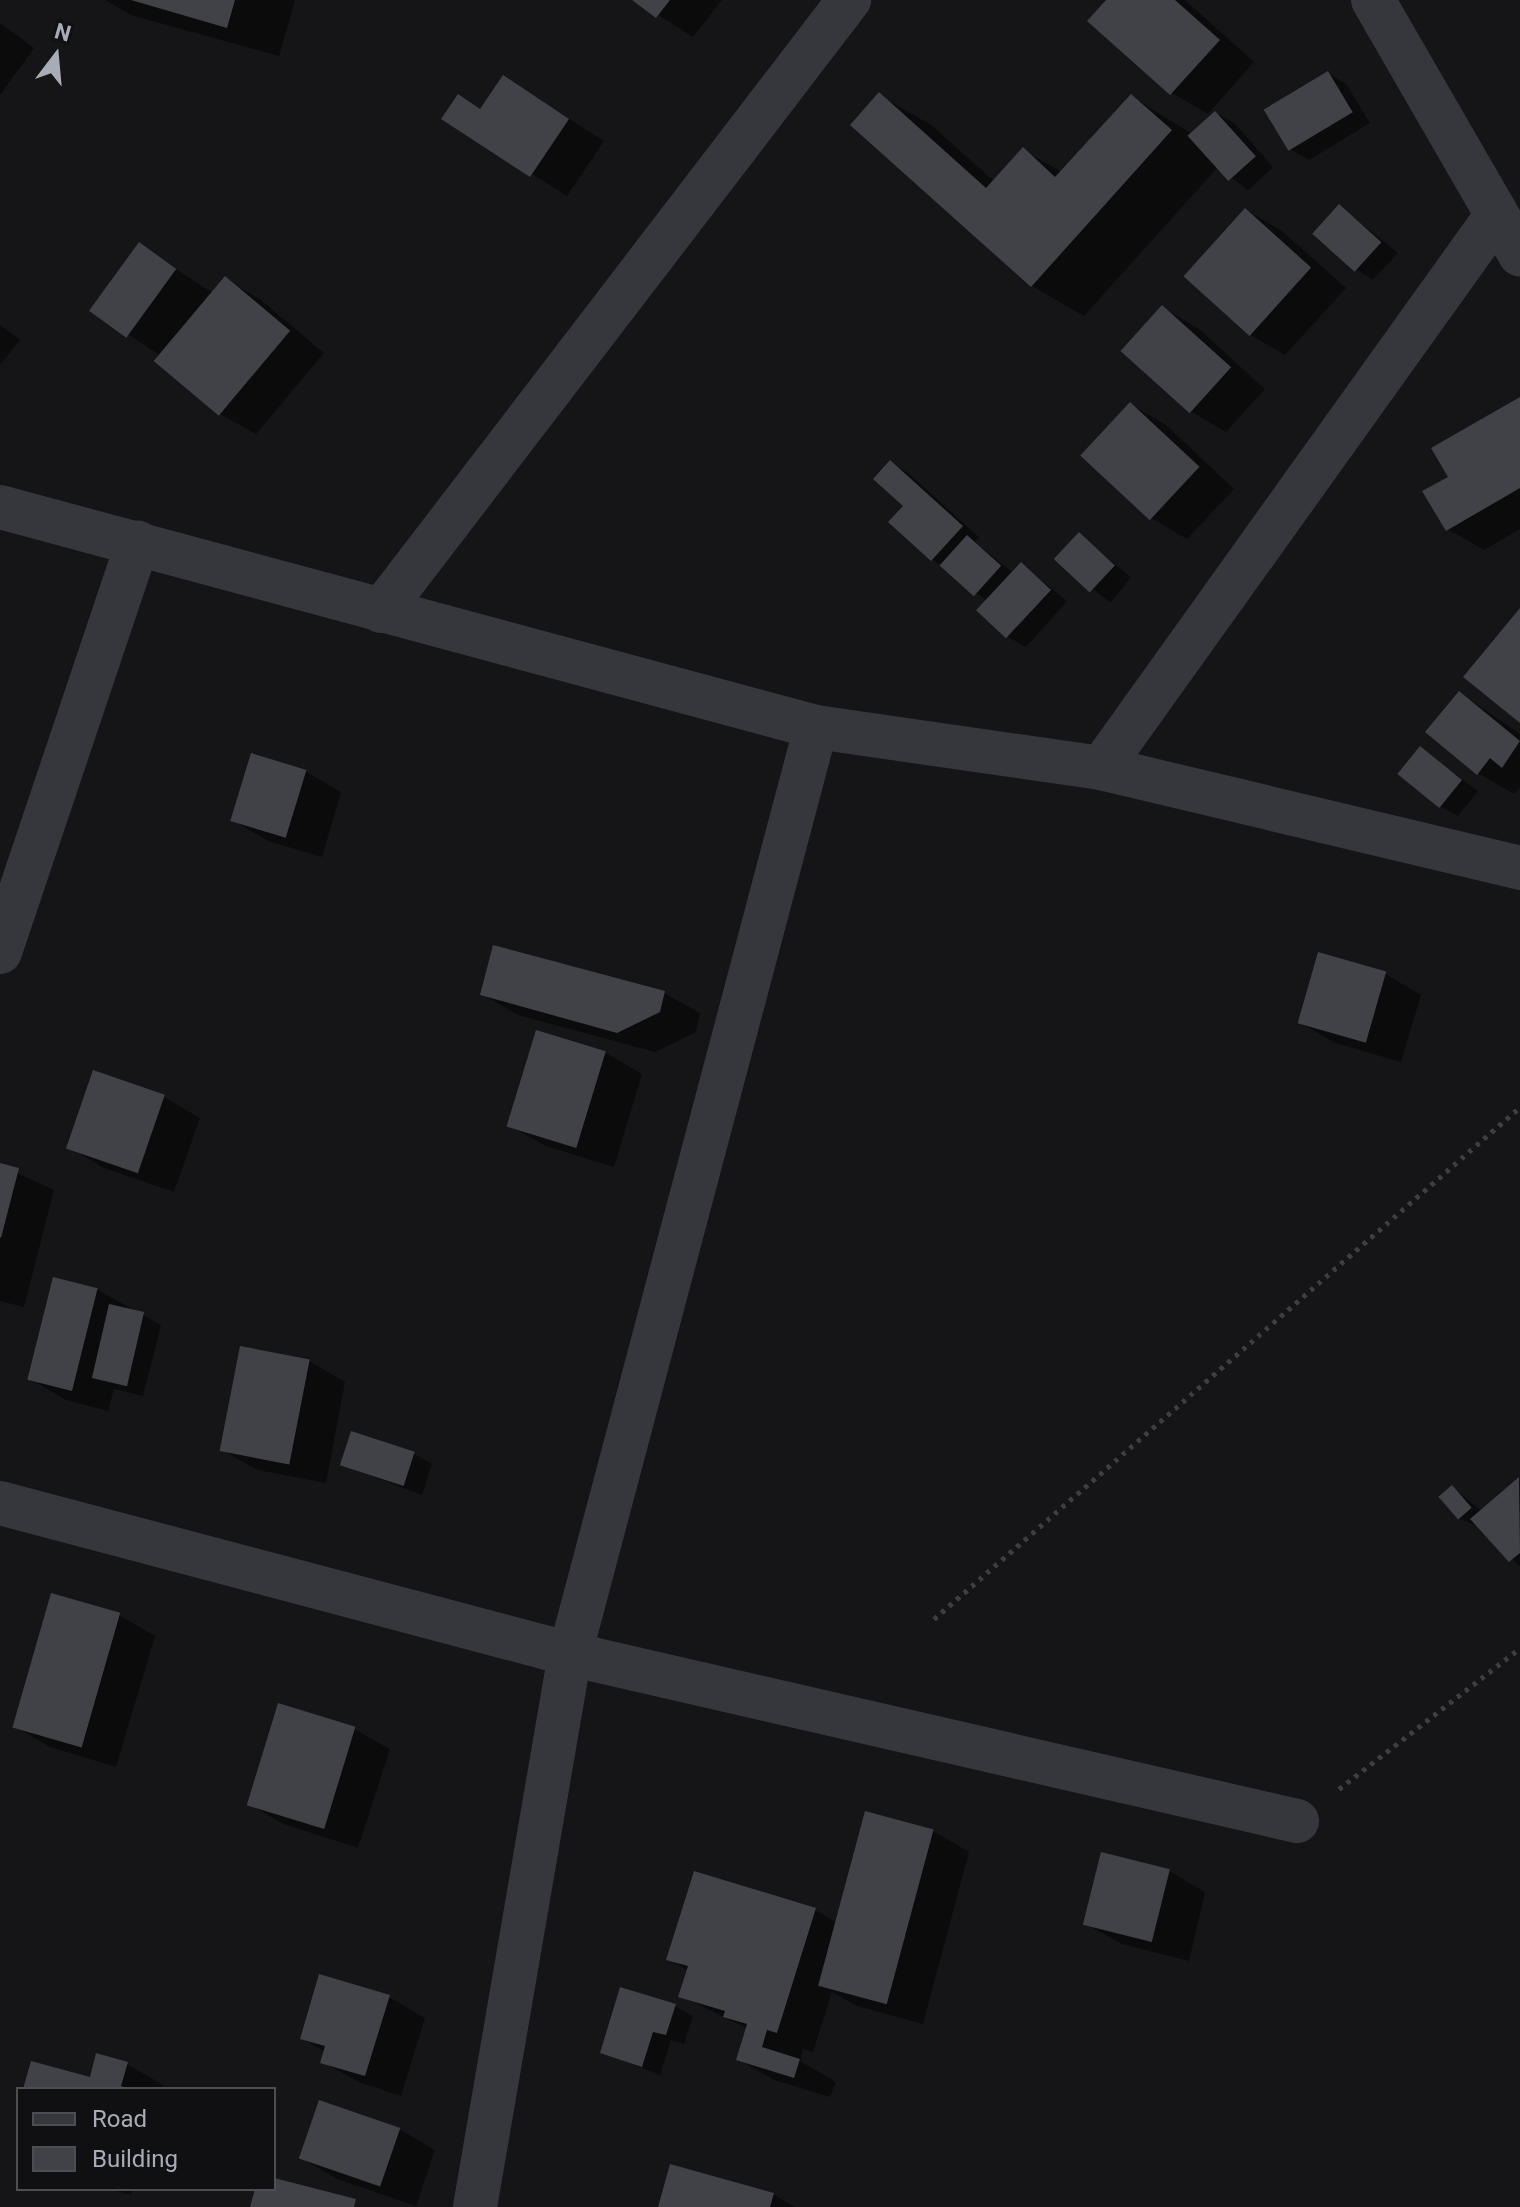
<!DOCTYPE html>
<html>
<head>
<meta charset="utf-8">
<style>
	body { margin:0 }
	#map { position:relative; width:1520px; height:2207px; overflow:hidden; background:#151517; font-family:Roboto,sans-serif }
	div>[style] { position:absolute }
	[style*='--x'] { left:calc(var(--x)*1px); top:calc(var(--y)*1px); width:calc(var(--w)*1px); rotate:calc(var(--a)*1deg) }
	.shadow>* { inset:0; background:#0007; transform-origin:0 0 }
	.building>* { inset:0; background:#414247; transform-origin:0 0 }
	.path>* { height:5px; margin-top:-2.5px; transform-origin:0; background:repeating-linear-gradient(90deg,#3c3e43 0 4px,transparent 0 10px) }
	.minor>* { height:44px; margin:-22px; padding:0 22px; transform-origin:22px; border-radius:22px; background:#36373c }
	.tertiary>* { height:44px; margin:-22px; padding:0 22px; transform-origin:22px; border-radius:22px; background:#36373c }
	span { translate:-50% -50%; white-space:nowrap; text-align:center; line-height:1.15; -webkit-text-stroke:6px #101012; paint-order:stroke }
	.legend { position:absolute; left:16px; top:2087px; width:260px; height:104px; box-sizing:border-box; background:#101012; border:2px solid #4c4e54; margin:0; padding:10px 14px; list-style:none; font-size:24px; color:#a7acb7 }
	.legend li { display:flex; align-items:center; gap:16px; height:40px }
	.legend b { width:40px; border:2px solid #4c4e54 }
	.north { position:absolute; left:16px; top:16px; width:80px; height:80px; -webkit-text-stroke:6px #101012; paint-order:stroke; rotate:16deg; font-size:22px; font-weight:700; line-height:32px; text-align:center; color:#a7acb7 }
	.north::after { content:''; display:block; margin:auto; width:28px; height:36px; background:#a7acb7; clip-path:polygon(50% 0,100% 100%,50% 72%,0 100%) }
</style>
</head>
<body>
<div id="map">
	<div class="shadow">
		<i style="clip-path:polygon(105px 0,295px 0,279px 56px,131px 15px)"></i>
		<i style="clip-path:polygon(635px 0,722px 0,693px 37px)"></i>
		<i style="clip-path:polygon(1108px 0,1185px 0,1254px 62px,1208px 114px,1172px 93px)"></i>
		<i style="clip-path:polygon(0 23px,34px 48px,0 95px)"></i>
		<i style="clip-path:polygon(1328px 73px,1346px 84px,1370px 123px,1309px 160px,1291px 150px)"></i>
		<i style="clip-path:polygon(504px 78px,604px 141px,567px 196px,444px 118px,482px 110px)"></i>
		<i style="clip-path:polygon(879px 95px,931px 125px,994px 181px,1023px 150px,1062px 172px,1131px 96px,1192px 134px,1216px 113px,1234px 123px,1273px 167px,1248px 190px,1218px 167px,1084px 316px,1032px 286px,852px 125px)"></i>
		<i style="clip-path:polygon(1339px 206px,1398px 253px,1373px 280px,1356px 269px)"></i>
		<i style="clip-path:polygon(1246px 210px,1282px 231px,1346px 288px,1285px 355px,1249px 334px)"></i>
		<i style="clip-path:polygon(139px 245px,213px 293px,225px 279px,261px 300px,324px 353px,256px 434px,220px 414px,161px 356px,91px 310px)"></i>
		<i style="clip-path:polygon(1163px 308px,1199px 329px,1265px 389px,1226px 432px,1190px 411px)"></i>
		<i style="clip-path:polygon(0 325px,20px 340px,0 365px)"></i>
		<i style="clip-path:polygon(1520px 399px,1520px 529px,1484px 550px,1448px 529px,1450px 477px)"></i>
		<i style="clip-path:polygon(1130px 404px,1166px 425px,1234px 489px,1187px 539px,1151px 518px)"></i>
		<i style="clip-path:polygon(890px 462px,908px 473px,979px 537px,975px 542px,1013px 573px,1021px 564px,1067px 601px,1026px 647px,1008px 637px,987px 601px,932px 559px)"></i>
		<i style="left:1079px;top:535px;width:67px;height:33px;rotate:39deg"></i>
		<i style="clip-path:polygon(1460px 693px,1520px 734px,1520px 787px,1514px 794px,1478px 773px,1428px 732px)"></i>
		<i style="clip-path:polygon(1420px 749px,1478px 791px,1458px 816px,1440px 806px)"></i>
		<i style="clip-path:polygon(305px 771px,341px 792px,322px 857px,268px 841px,232px 820px)"></i>
		<i style="clip-path:polygon(1385px 974px,1421px 995px,1401px 1062px,1335px 1043px,1299px 1022px)"></i>
		<i style="clip-path:polygon(664px 993px,700px 1013px,696px 1032px,655px 1052px,518px 1015px,482px 994px)"></i>
		<i style="clip-path:polygon(537px 1032px,606px 1053px,642px 1074px,614px 1167px,546px 1146px,510px 1126px)"></i>
		<i style="clip-path:polygon(164px 1097px,200px 1118px,174px 1192px,104px 1168px,68px 1147px)"></i>
		<i style="clip-path:polygon(0 1165px,54px 1190px,24px 1307px,0 1301px)"></i>
		<i style="clip-path:polygon(54px 1280px,98px 1290px,161px 1325px,143px 1396px,114px 1389px,108px 1411px,66px 1400px,30px 1379px)"></i>
		<i style="clip-path:polygon(309px 1361px,345px 1382px,326px 1483px,258px 1470px,222px 1450px)"></i>
		<i style="clip-path:polygon(414px 1454px,432px 1464px,422px 1495px,342px 1465px)"></i>
		<i style="clip-path:polygon(1520px 1480px,1520px 1566px,1480px 1527px,1460px 1519px,1452px 1487px,1482px 1511px)"></i>
		<i style="clip-path:polygon(119px 1615px,155px 1636px,116px 1767px,50px 1747px,14px 1726px)"></i>
		<i style="clip-path:polygon(354px 1729px,390px 1749px,358px 1848px,284px 1824px,248px 1804px)"></i>
		<i style="clip-path:polygon(933px 1831px,969px 1852px,923px 2024px,857px 2006px,832px 1992px,813px 2052px,803px 2049px,800px 2061px,836px 2082px,830px 2097px,774px 2080px,738px 2059px,748px 2029px,681px 1996px,689px 1971px,669px 1959px,815px 1910px,837px 1923px)"></i>
		<i style="clip-path:polygon(1169px 1871px,1205px 1892px,1189px 1961px,1122px 1944px,1086px 1924px)"></i>
		<i style="clip-path:polygon(389px 1997px,425px 2018px,401px 2096px,359px 2082px,323px 2062px,325px 2052px,302px 2038px)"></i>
		<i style="clip-path:polygon(675px 2006px,693px 2016px,684px 2044px,671px 2040px,660px 2075px,603px 2052px)"></i>
		<i style="clip-path:polygon(127px 2064px,163px 2085px,162px 2089px,25px 2089px,91px 2079px)"></i>
		<i style="clip-path:polygon(399px 2129px,435px 2150px,416px 2206px,337px 2179px,301px 2158px)"></i>
		<i style="clip-path:polygon(671px 2166px,774px 2195px,795px 2207px,660px 2207px)"></i>
		<i style="clip-path:polygon(109px 2189px,133px 2189px,131px 2195px)"></i>
	</div>
	<div class="building">
		<i style="clip-path:polygon(131px 0,235px 0,227px 28px)"></i>
		<i style="clip-path:polygon(632px 0,670px 0,656px 18px)"></i>
		<i style="clip-path:polygon(1106px 0,1175px 0,1220px 40px,1170px 95px,1087px 21px)"></i>
		<i style="left:1328px;top:71px;width:48px;height:75px;rotate:59deg"></i>
		<i style="clip-path:polygon(503px 75px,569px 119px,530px 177px,441px 119px,458px 94px,480px 109px)"></i>
		<i style="clip-path:polygon(879px 92px,986px 188px,1023px 147px,1055px 177px,1131px 94px,1172px 130px,1031px 287px,850px 125px)"></i>
		<i style="left:1215px;top:111px;width:61px;height:37px;rotate:48deg"></i>
		<i style="left:1339px;top:204px;width:57px;height:40px;rotate:42deg"></i>
		<i style="left:1245px;top:208px;width:89px;height:92px;rotate:42deg"></i>
		<i style="left:139px;top:242px;width:46px;height:85px;rotate:36deg"></i>
		<i style="left:225px;top:276px;width:85px;height:111px;rotate:40deg"></i>
		<i style="left:1162px;top:305px;width:93px;height:62px;rotate:42deg"></i>
		<i style="clip-path:polygon(1520px 397px,1520px 488px,1446px 531px,1422px 491px,1448px 477px,1431px 448px)"></i>
		<i style="left:1130px;top:402px;width:95px;height:73px;rotate:43deg"></i>
		<i style="clip-path:polygon(890px 460px,963px 526px,931px 561px,888px 522px,903px 506px,873px 479px)"></i>
		<i style="left:1079px;top:532px;width:49px;height:37px;rotate:43deg"></i>
		<i style="left:967px;top:535px;width:46px;height:41px;rotate:42deg"></i>
		<i style="left:1021px;top:562px;width:41px;height:66px;rotate:43deg"></i>
		<i style="clip-path:polygon(1520px 608px,1520px 723px,1463px 677px)"></i>
		<i style="clip-path:polygon(1459px 691px,1520px 741px,1502px 768px,1490px 758px,1477px 775px,1425px 732px)"></i>
		<i style="left:1420px;top:746px;width:54px;height:36px;rotate:39deg"></i>
		<i style="left:251px;top:753px;width:58px;height:71px;rotate:17deg"></i>
		<i style="clip-path:polygon(493px 945px,665px 991px,660px 1012px,617px 1033px,480px 995px)"></i>
		<i style="left:1318px;top:952px;width:71px;height:74px;rotate:16deg"></i>
		<i style="left:536px;top:1030px;width:73px;height:101px;rotate:17deg"></i>
		<i style="left:93px;top:1070px;width:76px;height:83px;rotate:19deg"></i>
		<i style="clip-path:polygon(0 1163px,19px 1168px,1px 1238px,0 1237px)"></i>
		<i style="left:53px;top:1277px;width:46px;height:106px;rotate:14deg"></i>
		<i style="left:109px;top:1304px;width:36px;height:76px;rotate:13deg"></i>
		<i style="left:240px;top:1346px;width:71px;height:107px;rotate:11deg"></i>
		<i style="left:351px;top:1431px;width:67px;height:36px;rotate:18deg"></i>
		<i style="clip-path:polygon(1519px 1477px,1520px 1553px,1509px 1562px,1470px 1519px)"></i>
		<i style="left:1452px;top:1485px;width:30px;height:18px;rotate:49deg"></i>
		<i style="left:51px;top:1593px;width:72px;height:140px;rotate:16deg"></i>
		<i style="left:278px;top:1703px;width:81px;height:107px;rotate:17deg"></i>
		<i style="left:865px;top:1811px;width:71px;height:181px;rotate:15deg"></i>
		<i style="left:1101px;top:1852px;width:71px;height:75px;rotate:14deg"></i>
		<i style="clip-path:polygon(694px 1871px,816px 1908px,777px 2033px,767px 2030px,762px 2047px,800px 2059px,794px 2078px,736px 2060px,747px 2024px,723px 2017px,725px 2011px,678px 1997px,688px 1966px,666px 1960px)"></i>
		<i style="clip-path:polygon(319px 1974px,390px 1995px,365px 2076px,320px 2063px,325px 2046px,300px 2039px)"></i>
		<i style="clip-path:polygon(620px 1987px,676px 2004px,666px 2035px,653px 2032px,642px 2067px,600px 2053px)"></i>
		<i style="clip-path:polygon(96px 2053px,128px 2062px,121px 2086px,130px 2089px,23px 2089px,31px 2061px,90px 2077px)"></i>
		<i style="left:319px;top:2100px;width:86px;height:62px;rotate:19deg"></i>
		<i style="clip-path:polygon(670px 2164px,774px 2193px,770px 2207px,658px 2207px)"></i>
		<i style="clip-path:polygon(274px 2178px,356px 2199px,354px 2207px,250px 2207px,255px 2189px,274px 2189px)"></i>
	</div>
	<div class="path">
		<i style="--x:934;--y:1619;--w:778;--a:-41.14"></i>
		<i style="--x:1339;--y:1789;--w:229;--a:-37.9"></i>
	</div>
	<div class="minor">
		<i style="--x:0;--y:507;--w:845;--a:15.09"></i>
		<i style="--x:816;--y:727;--w:288;--a:8.2"></i>
		<i style="--x:1101;--y:768;--w:431;--a:13.4"></i>
		<i style="--x:381;--y:611;--w:770;--a:-52.55"></i>
		<i style="--x:1101;--y:768;--w:679;--a:-54.41"></i>
		<i style="--x:0;--y:952;--w:432;--a:-71.4"></i>
		<i style="--x:0;--y:1503;--w:590;--a:14.84"></i>
		<i style="--x:570;--y:1654;--w:746;--a:12.94"></i>
		<i style="--x:475;--y:2207;--w:561;--a:-80.25"></i>
		<i style="--x:570;--y:1654;--w:959;--a:-75.14"></i>
	</div>
	<div class="tertiary">
		<i style="--x:1373;--y:0;--w:294;--a:60"></i>
	</div>
	<ul class="legend">
	<li><b style="height:10px;background:#36373c"></b>Road</li>
	<li><b style="height:22px;background:#414247"></b>Building</li>
	</ul>
	<div class="north">N</div>
</div>
</body>
</html>
